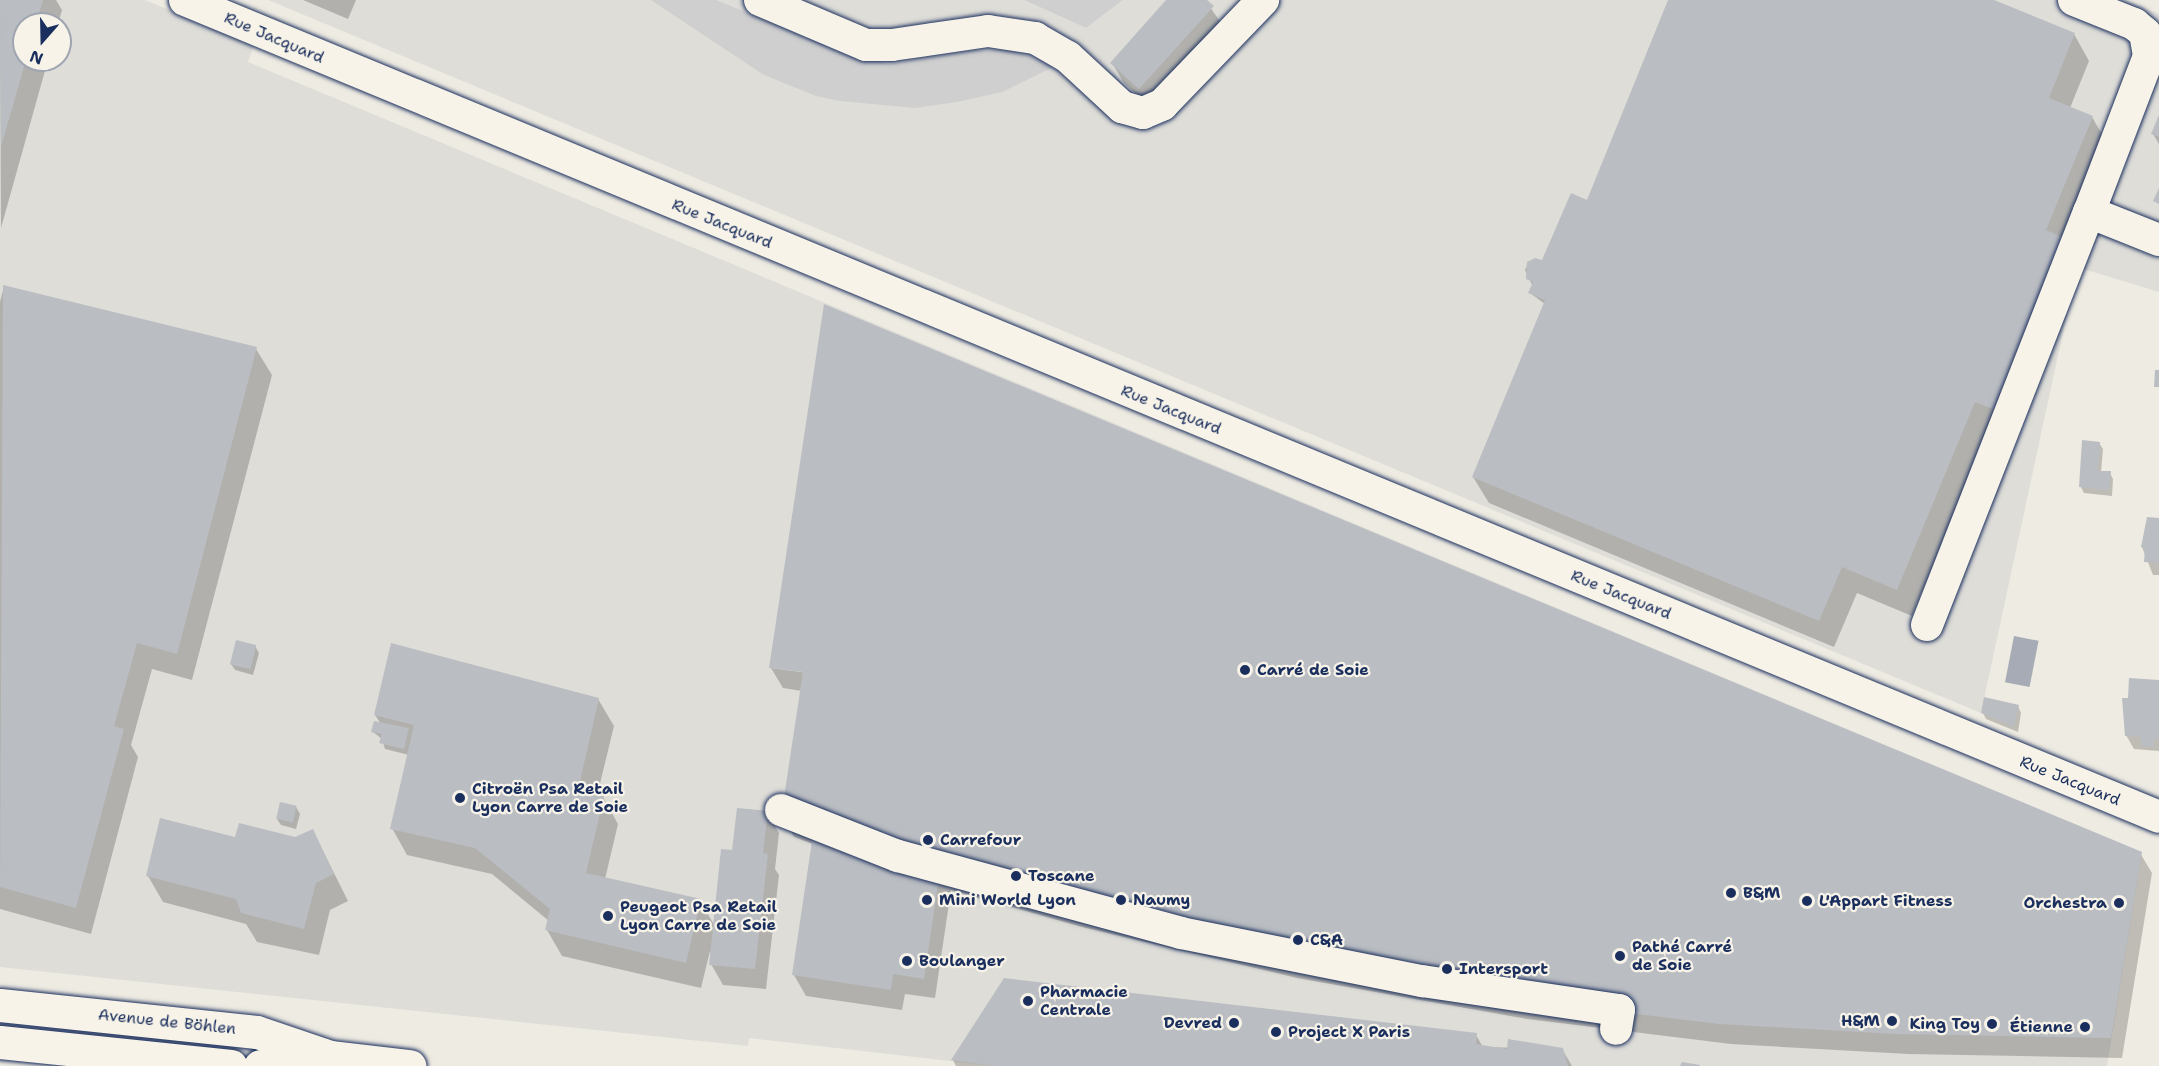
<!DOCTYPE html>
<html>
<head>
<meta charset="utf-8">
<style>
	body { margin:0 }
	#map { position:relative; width:2159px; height:1066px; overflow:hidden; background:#eeebe2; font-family:"Shantell Sans",sans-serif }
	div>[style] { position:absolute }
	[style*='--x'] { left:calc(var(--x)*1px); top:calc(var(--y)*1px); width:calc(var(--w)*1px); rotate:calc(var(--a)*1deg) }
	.built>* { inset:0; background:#deddd8 }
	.green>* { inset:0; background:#cfcfcf }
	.water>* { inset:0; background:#a6abb5; transform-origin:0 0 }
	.shadow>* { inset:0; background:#0003 }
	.building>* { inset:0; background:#babdc2; transform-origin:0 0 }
	.roads { filter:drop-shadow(0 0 2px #1b2f5e) drop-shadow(0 0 2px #1b2f5e) }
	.minor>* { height:32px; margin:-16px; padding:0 16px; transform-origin:16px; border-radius:16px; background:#f7f3e8 }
	.major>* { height:33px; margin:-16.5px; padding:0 16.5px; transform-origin:16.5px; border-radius:16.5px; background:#f7f3e8 }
	.dots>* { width:16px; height:16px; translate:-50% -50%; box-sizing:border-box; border:3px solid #f7f3e8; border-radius:50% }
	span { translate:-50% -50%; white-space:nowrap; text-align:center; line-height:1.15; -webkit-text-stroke:4.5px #f7f3e8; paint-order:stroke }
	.street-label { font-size:16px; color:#1b2f5e }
	.poi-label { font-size:16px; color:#1b2f5e; font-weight:700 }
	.left { translate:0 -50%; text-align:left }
	.right { translate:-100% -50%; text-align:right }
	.north { position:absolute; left:12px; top:12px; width:60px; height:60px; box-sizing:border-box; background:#f7f3e8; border:2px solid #9fa5b1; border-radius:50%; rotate:200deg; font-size:16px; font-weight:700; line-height:24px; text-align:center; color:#1b2f5e }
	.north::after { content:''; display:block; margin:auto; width:21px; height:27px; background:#1b2f5e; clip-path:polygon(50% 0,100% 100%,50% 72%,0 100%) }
</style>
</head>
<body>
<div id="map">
	<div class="built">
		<i style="clip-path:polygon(evenodd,0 0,145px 0,254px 44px,248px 62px,2142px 852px,2107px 1066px,994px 1066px,749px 1038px,748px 1046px,0 967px,0 0,24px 24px,60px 24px,60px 60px,24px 60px,24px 24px)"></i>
		<i style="clip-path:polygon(268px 0,1024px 0,1086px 28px,1123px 0,2126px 0,2159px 14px,2159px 292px,2077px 267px,1981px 713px)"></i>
	</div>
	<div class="green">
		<i style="clip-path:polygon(651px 0,716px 0,860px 59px,890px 64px,972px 51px,1010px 50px,1057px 65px,1002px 92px,957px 102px,915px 108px,840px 101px,816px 96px,764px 75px)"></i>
		<i style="clip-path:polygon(1024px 0,1123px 0,1086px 28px)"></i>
	</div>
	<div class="water">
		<i style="left:2014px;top:636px;width:25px;height:47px;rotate:11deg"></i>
	</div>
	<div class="shadow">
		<i style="clip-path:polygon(0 0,56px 0,62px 10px,58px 24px,24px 24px,24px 60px,48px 60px,1px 228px)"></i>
		<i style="clip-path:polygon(303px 0,356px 0,348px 19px)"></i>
		<i style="clip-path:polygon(1168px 0,1205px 0,1224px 27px,1152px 108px,1124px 83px,1112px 63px)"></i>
		<i style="clip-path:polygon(1670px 0,1990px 0,2074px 34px,2089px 61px,2070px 108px,2092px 117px,2107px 143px,1912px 616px,1857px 593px,1834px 647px,1489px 503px,1473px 477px,1545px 304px,1530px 293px,1533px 287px,1525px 270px,1528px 263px,1543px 262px,1587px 201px)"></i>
		<i style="clip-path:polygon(2159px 119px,2159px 144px,2153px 134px)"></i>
		<i style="clip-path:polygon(4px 286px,256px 349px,272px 375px,192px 680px,152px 669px,131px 745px,138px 757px,91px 934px,0 909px,0 302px)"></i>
		<i style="clip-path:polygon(2099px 443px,2103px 449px,2101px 472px,2110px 473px,2113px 479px,2112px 496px,2084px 493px,2081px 487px)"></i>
		<i style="clip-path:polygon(2159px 519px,2159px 575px,2153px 575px,2142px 547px)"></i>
		<i style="clip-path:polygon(255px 646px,259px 653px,253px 675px,235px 670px,231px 664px)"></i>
		<i style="clip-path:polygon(771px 668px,2140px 853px,2152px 873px,2122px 1058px,1908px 1054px,1731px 1044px,1527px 1019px,1297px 978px,1082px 927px,951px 890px,935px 998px,905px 994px,902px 1010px,806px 996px,794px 975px,813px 844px,794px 837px,782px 817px,802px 691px,783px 688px)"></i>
		<i style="clip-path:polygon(2159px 681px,2159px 751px,2134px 749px,2126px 735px,2129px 699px)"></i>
		<i style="clip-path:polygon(598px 699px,614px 726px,597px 796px,603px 797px,618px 824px,605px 879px,700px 901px,715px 926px,734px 852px,767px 813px,779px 833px,775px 869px,779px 875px,766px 989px,723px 985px,711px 964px,710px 951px,701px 988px,562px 956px,547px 930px,549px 921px,492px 874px,407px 855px,392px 828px,409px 755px,385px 749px,382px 739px,373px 732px,381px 724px,375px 715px)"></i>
		<i style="clip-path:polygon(2018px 706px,2021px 713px,2018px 732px,1986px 719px,1983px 713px)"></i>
		<i style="clip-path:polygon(296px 807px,300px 814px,296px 829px,281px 825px,277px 819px)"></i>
		<i style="clip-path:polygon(313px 831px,348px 901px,330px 910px,319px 955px,257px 942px,246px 924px,163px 902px,148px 876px,236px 839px,295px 839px)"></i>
		<i style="clip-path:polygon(1004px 979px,1476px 1035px,1483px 1047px,1562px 1049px,1572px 1066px,956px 1066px,953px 1060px)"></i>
	</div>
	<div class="building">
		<i style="clip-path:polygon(0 0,43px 0,36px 24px,24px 24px,26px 60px,1px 147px)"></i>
		<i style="clip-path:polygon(1166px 0,1207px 0,1214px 6px,1139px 89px,1110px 63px)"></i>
		<i style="clip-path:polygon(1668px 0,1994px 0,2075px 33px,2049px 98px,2093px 116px,2046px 230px,2064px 238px,1993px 409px,1975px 402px,1897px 590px,1842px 567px,1819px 621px,1472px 477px,1545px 300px,1528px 293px,1533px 282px,1526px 279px,1527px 262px,1535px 258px,1542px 260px,1571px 193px,1587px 200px)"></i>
		<i style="clip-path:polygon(2159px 115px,2159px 137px,2151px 134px)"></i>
		<i style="clip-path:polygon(2159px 188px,2159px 204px,2153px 201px)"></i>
		<i style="clip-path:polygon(3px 285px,257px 347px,177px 654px,137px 643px,114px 726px,124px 729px,76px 908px,0 887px)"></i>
		<i style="clip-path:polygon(824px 304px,2142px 852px,2111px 1038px,1896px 1034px,1719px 1024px,1514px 999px,940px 871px,924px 979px,893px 974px,891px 990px,792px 975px,814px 828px,781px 817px,803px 672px,769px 668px)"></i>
		<i style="clip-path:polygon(2155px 370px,2159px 370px,2159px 387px,2154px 387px)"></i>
		<i style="clip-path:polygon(2082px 440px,2100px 442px,2098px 471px,2111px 471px,2109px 490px,2079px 487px)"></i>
		<i style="clip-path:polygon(2147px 517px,2159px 518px,2159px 563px,2144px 562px,2145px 548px,2141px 547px)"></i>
		<i style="left:236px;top:640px;width:21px;height:25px;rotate:14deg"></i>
		<i style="clip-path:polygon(391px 643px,599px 698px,578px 790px,604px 796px,586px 873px,701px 899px,686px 963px,545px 930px,550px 909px,475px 848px,390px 829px,414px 725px,374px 715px)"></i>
		<i style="clip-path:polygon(2129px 678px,2159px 680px,2159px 739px,2155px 739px,2153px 747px,2141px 746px,2141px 737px,2125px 736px,2122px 698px,2128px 698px)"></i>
		<i style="clip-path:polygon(1984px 697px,2019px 705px,2014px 727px,1981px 713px)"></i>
		<i style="clip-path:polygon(374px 721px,409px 728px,404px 749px,379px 743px,382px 734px,371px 732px)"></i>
		<i style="left:280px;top:802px;width:17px;height:17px;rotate:13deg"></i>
		<i style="clip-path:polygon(737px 808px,768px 811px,763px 853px,768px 854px,755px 969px,709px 965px,721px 849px,732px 850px)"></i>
		<i style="clip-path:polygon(160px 818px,235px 837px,239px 823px,295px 837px,313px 829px,334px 874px,316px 883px,304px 929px,241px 913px,236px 899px,146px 876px)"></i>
		<i style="clip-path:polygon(1004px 978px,1477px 1033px,1476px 1044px,1507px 1049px,1508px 1039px,1563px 1048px,1568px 1066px,994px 1066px,951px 1060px)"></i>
		<i style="clip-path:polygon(1682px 1062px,1700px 1065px,1700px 1066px,1680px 1066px)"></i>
	</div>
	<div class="roads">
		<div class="minor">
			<i style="--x:185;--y:0;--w:2136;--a:22.48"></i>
			<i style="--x:760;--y:0;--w:115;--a:23"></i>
			<i style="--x:866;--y:45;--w:26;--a:0"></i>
			<i style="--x:892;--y:45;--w:97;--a:-8.3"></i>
			<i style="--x:988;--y:31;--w:48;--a:8.5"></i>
			<i style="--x:1035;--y:38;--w:38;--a:30"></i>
			<i style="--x:1068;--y:57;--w:74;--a:42.8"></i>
			<i style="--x:1122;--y:107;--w:22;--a:16"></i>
			<i style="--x:1143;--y:113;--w:21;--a:-23"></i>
			<i style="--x:1162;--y:105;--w:146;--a:-46.1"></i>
			<i style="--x:2074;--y:0;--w:65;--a:21.8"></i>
			<i style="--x:2134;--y:24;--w:14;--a:39"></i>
			<i style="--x:2145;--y:33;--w:23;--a:80"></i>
			<i style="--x:2149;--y:56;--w:167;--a:111"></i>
			<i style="--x:2089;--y:212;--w:75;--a:21.8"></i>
			<i style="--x:1927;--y:625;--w:444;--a:-68.6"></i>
			<i style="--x:781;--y:810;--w:126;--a:21.5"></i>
			<i style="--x:898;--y:856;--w:293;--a:15.2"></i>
			<i style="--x:1181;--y:933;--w:246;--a:11.3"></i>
			<i style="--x:1422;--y:981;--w:199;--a:8.4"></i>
			<i style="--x:1619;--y:1010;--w:19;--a:99"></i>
		</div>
		<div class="major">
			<i style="--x:0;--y:1005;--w:258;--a:6"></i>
			<i style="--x:257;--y:1032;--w:77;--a:18.9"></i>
			<i style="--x:330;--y:1057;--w:80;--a:6.5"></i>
			<i style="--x:0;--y:1042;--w:232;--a:5.9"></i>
			<i style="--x:260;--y:1066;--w:63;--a:-7.4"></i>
		</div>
	</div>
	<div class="dots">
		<i style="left:1245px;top:670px;background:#1b2f5e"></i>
		<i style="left:460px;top:798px;background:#1b2f5e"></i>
		<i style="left:928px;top:840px;background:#1b2f5e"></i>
		<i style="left:1016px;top:876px;background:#1b2f5e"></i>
		<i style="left:1731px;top:893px;background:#1b2f5e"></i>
		<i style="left:927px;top:900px;background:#1b2f5e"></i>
		<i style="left:1121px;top:900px;background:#1b2f5e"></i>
		<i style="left:1807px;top:901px;background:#1b2f5e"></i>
		<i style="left:2119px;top:903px;background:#1b2f5e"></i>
		<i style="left:608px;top:916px;background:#1b2f5e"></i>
		<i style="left:1298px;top:940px;background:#1b2f5e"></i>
		<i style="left:1620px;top:956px;background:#1b2f5e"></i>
		<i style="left:907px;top:961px;background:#1b2f5e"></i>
		<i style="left:1447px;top:969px;background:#1b2f5e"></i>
		<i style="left:1028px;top:1001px;background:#1b2f5e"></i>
		<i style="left:1892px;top:1021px;background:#1b2f5e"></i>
		<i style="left:1234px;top:1023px;background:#1b2f5e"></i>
		<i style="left:1992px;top:1024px;background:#1b2f5e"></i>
		<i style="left:2085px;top:1027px;background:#1b2f5e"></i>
		<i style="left:1276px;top:1032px;background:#1b2f5e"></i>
	</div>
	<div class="street-label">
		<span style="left:274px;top:38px;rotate:23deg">Rue Jacquard</span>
		<span style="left:722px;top:224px;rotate:22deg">Rue Jacquard</span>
		<span style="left:1171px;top:410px;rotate:22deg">Rue Jacquard</span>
		<span style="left:1621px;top:595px;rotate:22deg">Rue Jacquard</span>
		<span style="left:2070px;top:781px;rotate:22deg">Rue Jacquard</span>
		<span style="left:167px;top:1022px;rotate:6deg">Avenue de Böhlen</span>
	</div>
	<div class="poi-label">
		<span class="left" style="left:1257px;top:670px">Carré de Soie</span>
		<span class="left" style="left:472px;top:798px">Citroën Psa Retail<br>Lyon Carre de Soie</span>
		<span class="left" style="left:940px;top:840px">Carrefour</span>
		<span class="left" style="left:1028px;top:876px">Toscane</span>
		<span class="left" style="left:1743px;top:893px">B&amp;M</span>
		<span class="left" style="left:939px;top:900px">Mini World Lyon</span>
		<span class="left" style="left:1133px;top:900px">Naumy</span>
		<span class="left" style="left:1819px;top:901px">L'Appart Fitness</span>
		<span class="right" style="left:2107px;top:903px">Orchestra</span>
		<span class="left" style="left:620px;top:916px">Peugeot Psa Retail<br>Lyon Carre de Soie</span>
		<span class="left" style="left:1310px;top:940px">C&amp;A</span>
		<span class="left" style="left:1632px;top:956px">Pathé Carré<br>de Soie</span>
		<span class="left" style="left:919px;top:961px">Boulanger</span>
		<span class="left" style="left:1459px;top:969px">Intersport</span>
		<span class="left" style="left:1040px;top:1001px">Pharmacie<br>Centrale</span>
		<span class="right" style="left:1880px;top:1021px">H&amp;M</span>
		<span class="right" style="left:1222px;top:1023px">Devred</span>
		<span class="right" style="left:1980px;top:1024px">King Toy</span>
		<span class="right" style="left:2073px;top:1027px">Étienne</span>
		<span class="left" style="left:1288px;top:1032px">Project X Paris</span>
	</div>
	<div class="north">N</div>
</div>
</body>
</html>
